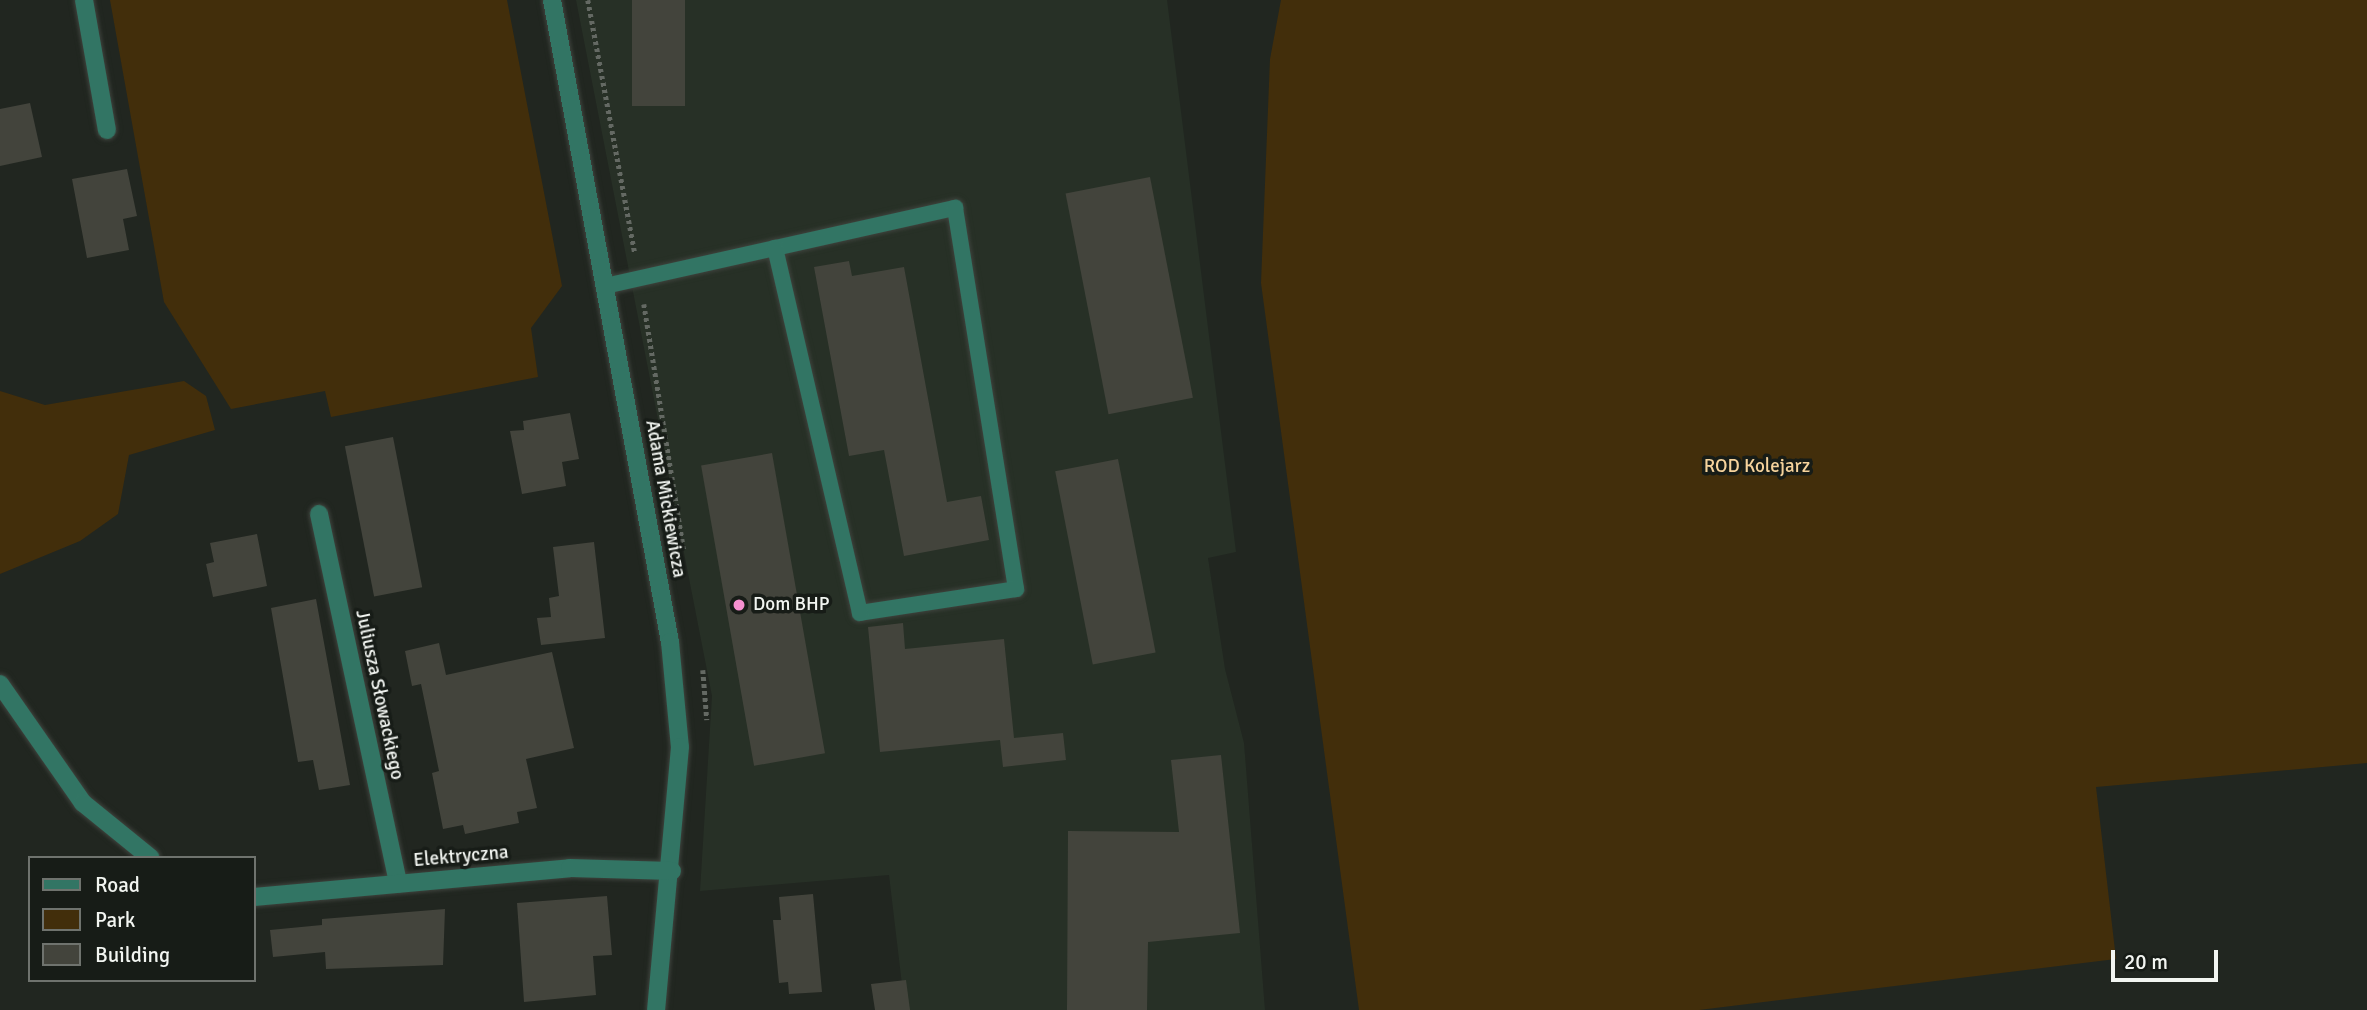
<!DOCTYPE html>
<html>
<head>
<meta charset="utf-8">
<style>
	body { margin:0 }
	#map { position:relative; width:2367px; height:1010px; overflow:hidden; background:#212620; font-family:Signika,sans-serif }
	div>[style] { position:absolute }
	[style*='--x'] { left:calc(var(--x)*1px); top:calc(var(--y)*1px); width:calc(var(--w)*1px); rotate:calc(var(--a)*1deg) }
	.built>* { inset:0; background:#273026 }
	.green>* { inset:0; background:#422e0b }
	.building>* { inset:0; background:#43443c; transform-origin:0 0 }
	.path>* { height:4.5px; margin-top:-2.25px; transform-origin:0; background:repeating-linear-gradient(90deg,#646963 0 3.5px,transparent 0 7px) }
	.roads { filter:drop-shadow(0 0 2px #3e433d) drop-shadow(0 0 2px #3e433d) }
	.service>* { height:16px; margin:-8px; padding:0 8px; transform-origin:8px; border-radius:8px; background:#327564 }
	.minor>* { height:18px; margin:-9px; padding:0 9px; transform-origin:9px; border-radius:9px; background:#327564 }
	.dots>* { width:19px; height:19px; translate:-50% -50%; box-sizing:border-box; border:4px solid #171c17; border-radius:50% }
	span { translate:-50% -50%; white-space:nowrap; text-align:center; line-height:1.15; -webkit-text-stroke:7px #171c17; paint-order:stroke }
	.park-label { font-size:19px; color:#f6d39c }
	.street-label { font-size:19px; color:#f2f5f1 }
	.poi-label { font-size:19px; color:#f2f5f1 }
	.left { translate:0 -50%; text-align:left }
	.legend { position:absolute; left:28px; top:856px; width:228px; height:126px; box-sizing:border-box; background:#171c17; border:2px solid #6f736e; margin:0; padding:9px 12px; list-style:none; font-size:21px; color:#f2f5f1 }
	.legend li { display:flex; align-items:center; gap:14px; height:35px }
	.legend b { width:35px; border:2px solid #6f736e }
	.scale { position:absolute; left:2111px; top:950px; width:107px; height:32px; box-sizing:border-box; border:4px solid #f2f5f1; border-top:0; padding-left:9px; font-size:21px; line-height:24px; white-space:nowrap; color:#f2f5f1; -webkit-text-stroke:5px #171c17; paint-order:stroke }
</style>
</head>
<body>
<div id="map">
	<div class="built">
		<i style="clip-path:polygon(576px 0,1167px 0,1236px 552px,1208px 558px,1225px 669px,1244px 743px,1265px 1010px,905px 1010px,889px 875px,700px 891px,712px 696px)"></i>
	</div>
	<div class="green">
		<i style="clip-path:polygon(110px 0,507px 0,562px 286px,531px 328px,538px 377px,331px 417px,325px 391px,231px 409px,164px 302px)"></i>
		<i style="clip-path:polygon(1281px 0,2367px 0,2367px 763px,2096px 787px,2116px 959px,1699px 1010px,1359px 1010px,1261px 283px,1270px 59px)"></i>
		<i style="clip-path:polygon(184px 381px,206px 396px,215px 430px,129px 455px,118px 514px,80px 541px,0 574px,0 391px,45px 405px)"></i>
	</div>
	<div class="building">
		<i style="left:632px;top:0;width:53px;height:106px"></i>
		<i style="clip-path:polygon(30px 103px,42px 157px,0 166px,0 109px)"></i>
		<i style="clip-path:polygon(127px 169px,137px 216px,123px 219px,129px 250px,87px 258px,72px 179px)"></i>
		<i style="left:1150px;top:177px;width:225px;height:86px;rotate:79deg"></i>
		<i style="clip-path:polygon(849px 261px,852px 276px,904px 267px,947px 502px,981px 496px,989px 540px,904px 556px,884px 450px,849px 456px,814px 267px)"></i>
		<i style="clip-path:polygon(570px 413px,579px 459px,562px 462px,566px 486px,522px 494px,510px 431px,524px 430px,523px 421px)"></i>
		<i style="left:393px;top:437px;width:153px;height:49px;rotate:79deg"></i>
		<i style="left:772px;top:453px;width:305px;height:72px;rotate:80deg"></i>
		<i style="left:1118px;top:459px;width:197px;height:64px;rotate:79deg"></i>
		<i style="clip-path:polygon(257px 534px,267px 586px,213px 597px,206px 564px,214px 562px,210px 543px)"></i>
		<i style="clip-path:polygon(594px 542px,605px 638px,541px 645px,537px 618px,551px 617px,549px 598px,559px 596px,553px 547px)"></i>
		<i style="clip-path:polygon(316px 599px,350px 785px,319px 790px,313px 760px,298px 762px,271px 608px)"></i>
		<i style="clip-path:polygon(903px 623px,905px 649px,1004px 639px,1014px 738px,1063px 733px,1066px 760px,1003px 767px,1000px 740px,880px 752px,868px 627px)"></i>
		<i style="clip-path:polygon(439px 643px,446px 675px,552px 652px,574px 748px,526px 759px,537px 808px,517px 812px,519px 823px,465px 834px,463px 825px,443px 829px,432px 773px,439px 771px,421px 684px,412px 686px,405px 651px)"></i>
		<i style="clip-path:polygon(1221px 755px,1240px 933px,1148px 942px,1147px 1010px,1067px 1010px,1068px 831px,1179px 832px,1171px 760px)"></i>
		<i style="clip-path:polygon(813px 894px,822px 992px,789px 994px,788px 982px,779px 983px,773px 920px,781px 920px,779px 897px)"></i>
		<i style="clip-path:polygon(607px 896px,612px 955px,593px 956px,596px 995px,524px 1002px,517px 903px)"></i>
		<i style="clip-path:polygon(445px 909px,443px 965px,326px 969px,325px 952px,273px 957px,270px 930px,322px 925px,322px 919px)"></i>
		<i style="clip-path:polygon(906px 980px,910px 1010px,875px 1010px,871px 984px)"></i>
	</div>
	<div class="path">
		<i style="--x:588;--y:0;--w:258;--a:79.5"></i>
		<i style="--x:644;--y:304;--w:250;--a:80.8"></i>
		<i style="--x:703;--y:670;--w:50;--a:85.4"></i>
	</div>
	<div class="roads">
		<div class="service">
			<i style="--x:605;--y:286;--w:359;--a:-12.6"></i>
			<i style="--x:955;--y:208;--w:386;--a:80.9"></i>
			<i style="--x:1016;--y:589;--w:158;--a:171.3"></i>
			<i style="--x:860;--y:613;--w:375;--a:-103.1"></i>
		</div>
		<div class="minor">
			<i style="--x:84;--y:0;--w:132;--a:80"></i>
			<i style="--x:552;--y:0;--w:653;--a:79.59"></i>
			<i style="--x:670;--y:642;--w:105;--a:84.6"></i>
			<i style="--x:680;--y:747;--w:264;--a:95.2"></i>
			<i style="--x:319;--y:514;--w:378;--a:77.9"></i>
			<i style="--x:0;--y:684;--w:145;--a:55.1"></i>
			<i style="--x:83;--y:803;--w:87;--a:39"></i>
			<i style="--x:254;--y:897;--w:317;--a:-5.2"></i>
			<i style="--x:570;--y:868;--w:102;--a:1.7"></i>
		</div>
	</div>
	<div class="dots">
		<i style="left:739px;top:605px;background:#f690cf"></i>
	</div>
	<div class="park-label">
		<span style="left:1757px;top:467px">ROD Kolejarz</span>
	</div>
	<div class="street-label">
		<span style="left:665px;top:499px;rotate:80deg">Adama Mickiewicza</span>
		<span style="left:379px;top:695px;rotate:78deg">Juliusza Słowackiego</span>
		<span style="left:461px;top:857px;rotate:-5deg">Elektryczna</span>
	</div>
	<div class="poi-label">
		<span class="left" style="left:753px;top:605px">Dom BHP</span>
	</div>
	<ul class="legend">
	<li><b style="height:9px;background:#327564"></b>Road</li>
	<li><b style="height:19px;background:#422e0b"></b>Park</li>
	<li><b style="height:19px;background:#43443c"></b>Building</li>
	</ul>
	<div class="scale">20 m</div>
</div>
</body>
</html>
